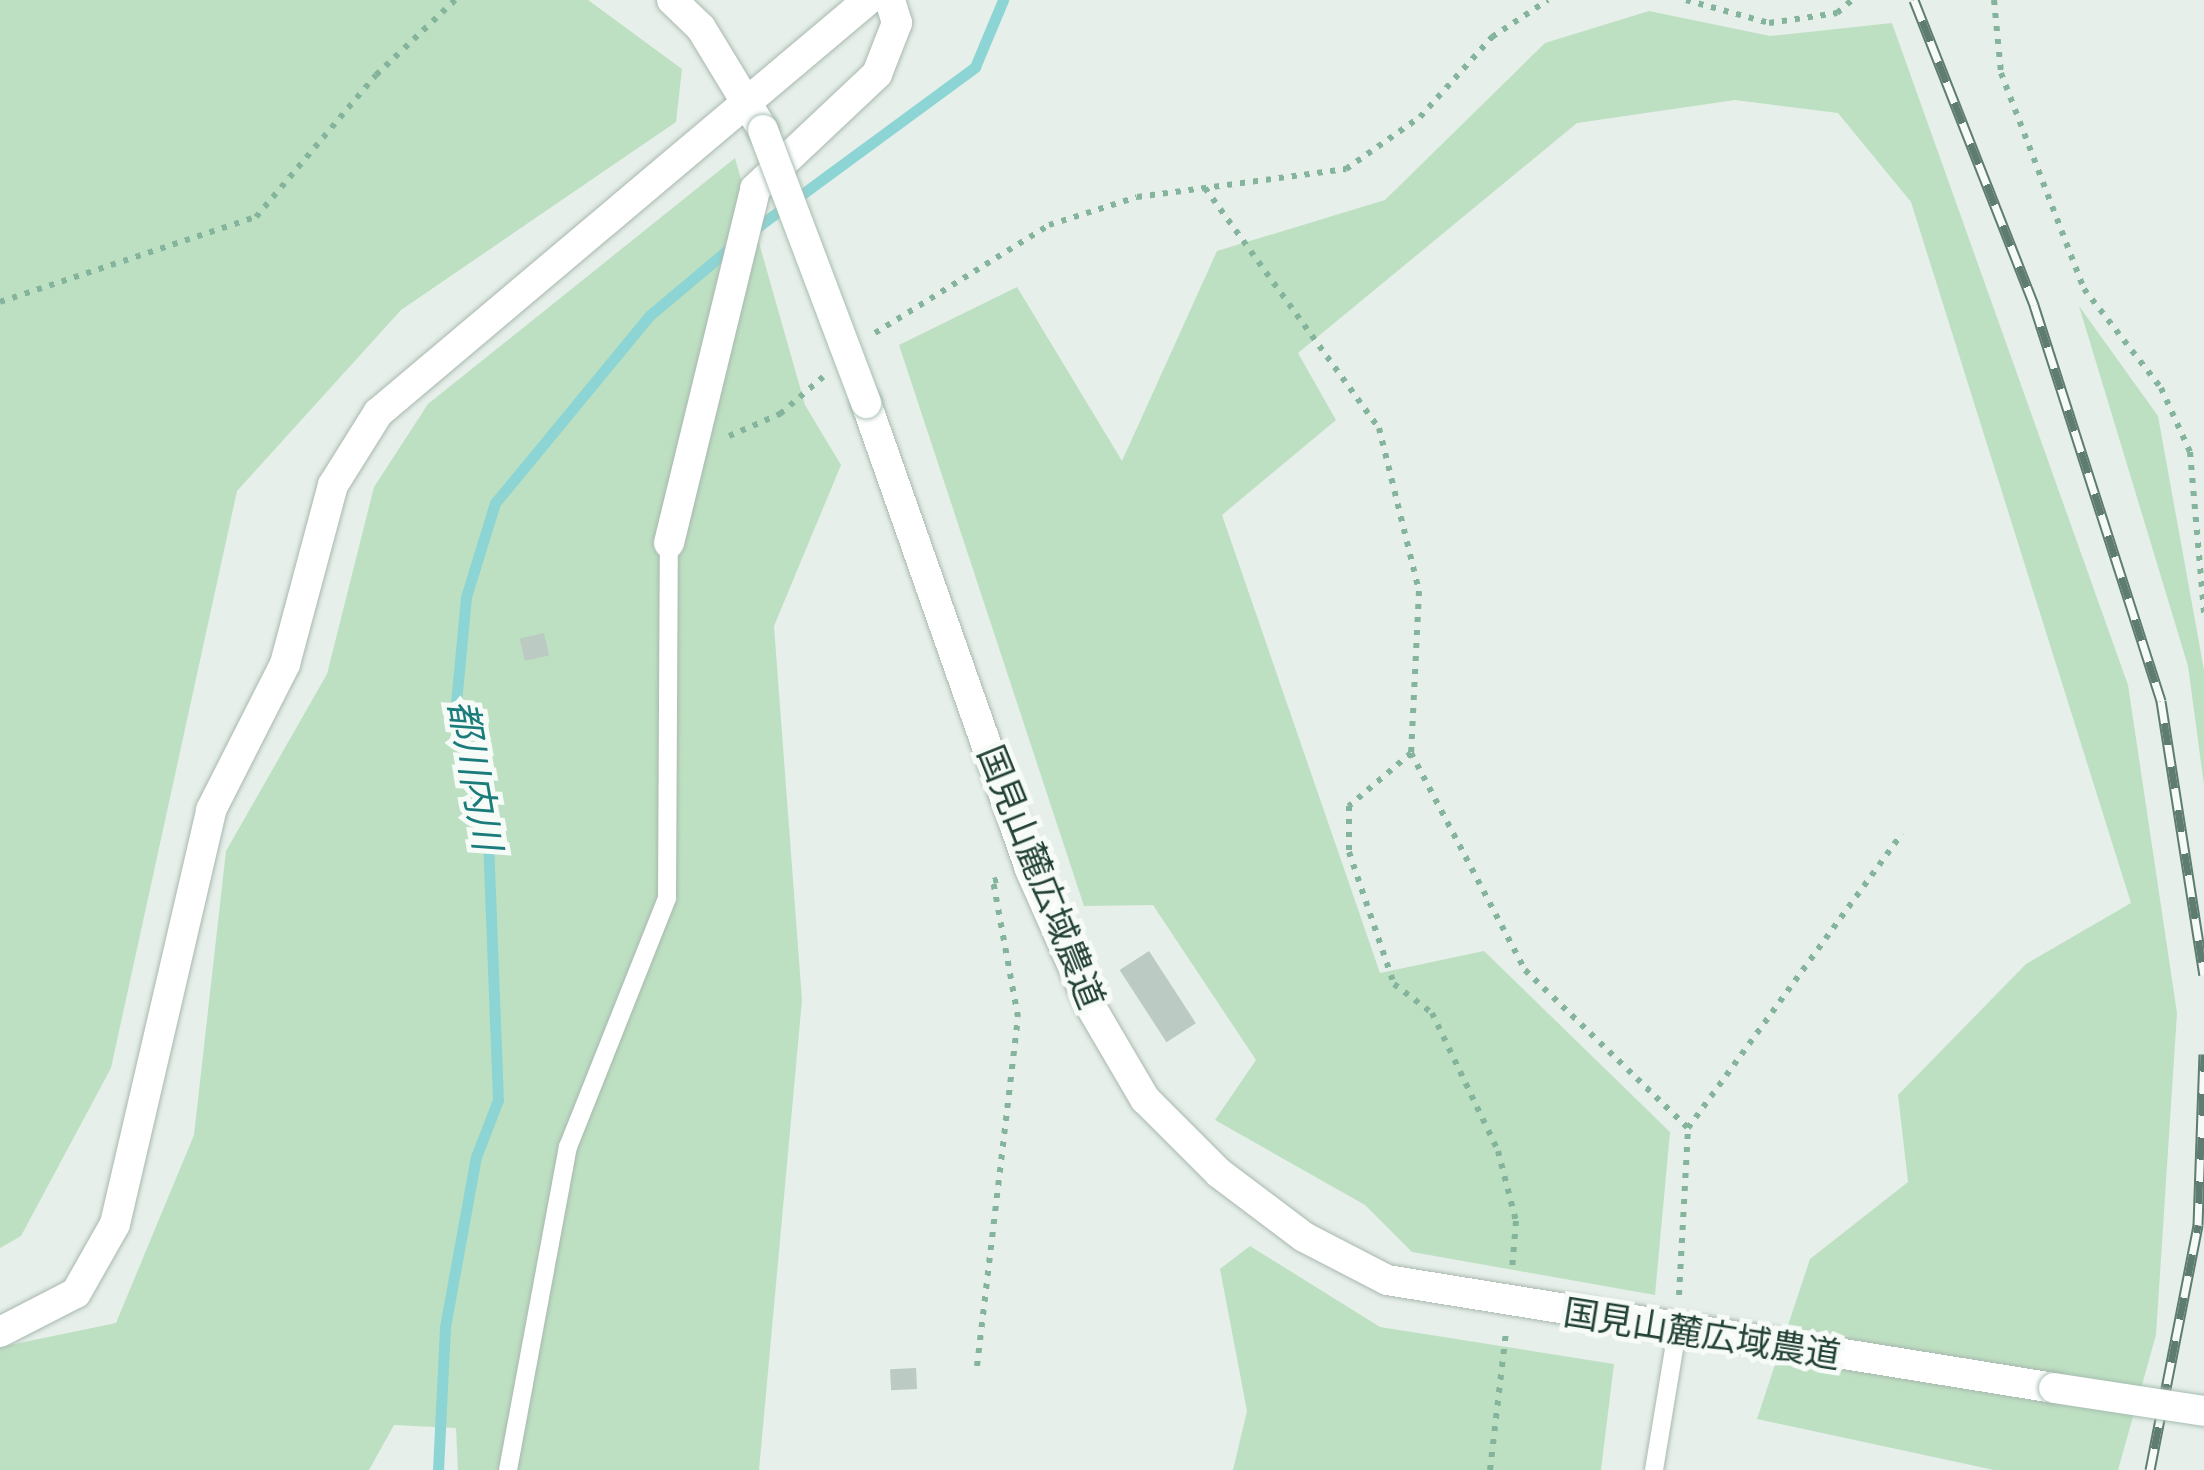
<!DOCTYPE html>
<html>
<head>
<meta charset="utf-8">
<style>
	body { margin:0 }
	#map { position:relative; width:2204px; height:1470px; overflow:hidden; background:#e6efe9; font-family:"Fira Sans Condensed","Noto Sans JP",sans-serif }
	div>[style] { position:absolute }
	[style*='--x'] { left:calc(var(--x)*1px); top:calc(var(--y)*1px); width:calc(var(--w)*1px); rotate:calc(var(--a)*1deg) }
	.green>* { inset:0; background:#bee0c2 }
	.stream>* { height:11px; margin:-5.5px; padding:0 5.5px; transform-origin:5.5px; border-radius:5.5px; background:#8cd5d4 }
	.building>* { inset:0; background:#bbcac2; transform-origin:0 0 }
	.path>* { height:6px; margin-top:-3px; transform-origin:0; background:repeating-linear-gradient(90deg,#85b49d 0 5px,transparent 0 13px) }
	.roads { filter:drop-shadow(0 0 2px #a8b8af) drop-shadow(0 0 2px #a8b8af) }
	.lane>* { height:18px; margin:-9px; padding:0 9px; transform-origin:9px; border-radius:9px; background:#fff }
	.street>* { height:30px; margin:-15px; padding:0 15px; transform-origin:15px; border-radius:15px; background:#fff }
	.secondary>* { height:30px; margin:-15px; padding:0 15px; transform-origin:15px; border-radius:15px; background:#fff }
	.rail>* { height:11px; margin-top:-5.5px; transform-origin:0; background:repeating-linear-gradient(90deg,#f7fbf8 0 22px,#5e7d70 0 44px); box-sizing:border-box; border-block:2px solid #5e7d70 }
	.bridges { filter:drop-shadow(0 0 2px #a6beb2) drop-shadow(0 0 2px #a6beb2) }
	.secondary-bridge>* { height:30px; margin:-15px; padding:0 15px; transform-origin:15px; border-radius:15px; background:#fff }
	span { translate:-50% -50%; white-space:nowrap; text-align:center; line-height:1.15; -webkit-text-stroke:10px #f7fbf8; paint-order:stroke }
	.street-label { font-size:35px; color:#234235 }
	.water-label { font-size:38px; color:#1a7b7b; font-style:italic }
</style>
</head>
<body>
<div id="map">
	<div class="green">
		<i style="clip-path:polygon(0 0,588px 0,682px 69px,676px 122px,401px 310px,237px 491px,111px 1068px,21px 1236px,0 1248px)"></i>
		<i style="clip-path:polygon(1649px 11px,1770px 36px,1892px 23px,2128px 685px,2177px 1013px,2156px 1335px,2118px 1470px,1994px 1470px,1757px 1419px,1810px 1259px,1908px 1182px,1898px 1095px,2026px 964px,2131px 903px,1911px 202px,1838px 113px,1735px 100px,1577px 123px,1298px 353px,1336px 420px,1222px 515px,1380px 973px,1484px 951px,1670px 1132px,1655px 1295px,1412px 1252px,1365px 1205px,1215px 1120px,1256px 1060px,1153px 905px,1084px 906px,899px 345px,1017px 287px,1122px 461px,1217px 251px,1385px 200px,1545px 43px)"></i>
		<i style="clip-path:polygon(735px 158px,805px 405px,841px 465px,774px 626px,802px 1000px,759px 1470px,458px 1470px,456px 1428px,394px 1425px,369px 1470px,0 1470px,0 1347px,116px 1323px,194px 1135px,226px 851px,327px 674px,374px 487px,428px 404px)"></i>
		<i style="clip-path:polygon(2079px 306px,2158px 416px,2204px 670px,2204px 785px,2188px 666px)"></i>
		<i style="clip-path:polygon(1250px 1246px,1380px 1327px,1614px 1364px,1601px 1470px,1233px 1470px,1247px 1411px,1220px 1269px)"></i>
	</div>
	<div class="stream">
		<i style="--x:752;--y:231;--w:277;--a:-36.3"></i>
		<i style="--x:975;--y:67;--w:73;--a:-67.3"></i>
		<i style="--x:438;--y:1470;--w:143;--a:-87.2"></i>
		<i style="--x:445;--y:1327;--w:173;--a:-79.7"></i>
		<i style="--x:476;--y:1157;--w:61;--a:-68.9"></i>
		<i style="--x:498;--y:1100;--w:262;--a:-92.2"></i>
		<i style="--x:488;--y:838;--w:139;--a:-103.3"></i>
		<i style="--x:456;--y:703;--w:106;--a:-84.6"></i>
		<i style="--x:466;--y:597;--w:98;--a:-72.9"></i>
		<i style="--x:495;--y:503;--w:242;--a:-50.5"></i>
		<i style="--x:649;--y:316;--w:115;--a:-40.1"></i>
	</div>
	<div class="building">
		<i style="left:544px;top:633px;width:23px;height:25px;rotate:77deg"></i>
		<i style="left:1149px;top:951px;width:86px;height:35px;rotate:57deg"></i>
		<i style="left:916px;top:1368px;width:21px;height:26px;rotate:87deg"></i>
	</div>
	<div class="path">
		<i style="--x:1686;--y:0;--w:86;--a:15.5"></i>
		<i style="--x:1769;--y:23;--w:69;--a:-8.4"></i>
		<i style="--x:1837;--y:13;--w:20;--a:-41"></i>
		<i style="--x:1994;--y:0;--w:73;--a:84.5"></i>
		<i style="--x:2001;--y:73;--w:231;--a:69"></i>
		<i style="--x:2084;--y:289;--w:125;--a:52.1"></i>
		<i style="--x:2161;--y:388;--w:70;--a:65.6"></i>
		<i style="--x:2190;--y:452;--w:162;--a:85"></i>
		<i style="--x:1205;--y:188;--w:296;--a:54.1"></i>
		<i style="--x:1379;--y:428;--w:168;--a:76.2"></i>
		<i style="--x:1419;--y:591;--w:162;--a:92.8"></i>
		<i style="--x:1411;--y:753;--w:245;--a:62.3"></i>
		<i style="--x:1525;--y:970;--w:227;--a:44.1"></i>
		<i style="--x:0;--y:302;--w:270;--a:-18.4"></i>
		<i style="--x:256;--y:217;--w:186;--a:-49.8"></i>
		<i style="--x:376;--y:75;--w:109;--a:-43.5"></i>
		<i style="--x:875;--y:333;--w:205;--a:-31.8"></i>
		<i style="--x:1049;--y:225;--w:92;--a:-17.7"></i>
		<i style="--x:1137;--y:197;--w:211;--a:-7.6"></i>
		<i style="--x:1346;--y:169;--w:90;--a:-35.1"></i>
		<i style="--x:1420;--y:117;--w:108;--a:-48"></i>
		<i style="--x:1492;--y:37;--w:67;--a:-33.5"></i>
		<i style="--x:729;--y:436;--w:56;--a:-23.3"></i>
		<i style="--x:780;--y:414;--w:57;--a:-40.7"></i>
		<i style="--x:1411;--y:753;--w:82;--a:139.5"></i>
		<i style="--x:1349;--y:806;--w:46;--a:90"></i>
		<i style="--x:1349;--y:852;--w:139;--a:71.2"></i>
		<i style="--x:1394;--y:984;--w:48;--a:37.3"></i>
		<i style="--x:1432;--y:1013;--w:153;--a:64.4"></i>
		<i style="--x:1498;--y:1151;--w:72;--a:75.6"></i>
		<i style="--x:1516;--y:1221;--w:49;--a:94.7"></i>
		<i style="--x:1679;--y:1295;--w:167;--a:-86.9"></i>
		<i style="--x:1688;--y:1128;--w:364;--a:-54"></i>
		<i style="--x:977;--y:1366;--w:351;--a:-83.3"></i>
		<i style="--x:1018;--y:1017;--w:138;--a:-100.4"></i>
		<i style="--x:993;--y:881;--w:7;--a:-16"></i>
		<i style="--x:1490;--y:1470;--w:139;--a:-83.4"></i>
	</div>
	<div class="roads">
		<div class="lane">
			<i style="--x:508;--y:1470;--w:329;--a:-79.5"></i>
			<i style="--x:568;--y:1147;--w:268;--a:-68.3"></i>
			<i style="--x:667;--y:898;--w:355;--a:-89.7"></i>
			<i style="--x:1654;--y:1470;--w:141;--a:-80.6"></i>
		</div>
		<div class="street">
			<i style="--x:669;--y:543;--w:364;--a:-76.3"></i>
			<i style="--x:755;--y:189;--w:168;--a:-43.3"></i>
			<i style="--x:877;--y:74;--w:55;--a:-68.6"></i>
			<i style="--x:897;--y:23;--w:24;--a:-107"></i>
			<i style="--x:0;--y:1332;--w:85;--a:-27.2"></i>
			<i style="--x:76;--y:1293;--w:79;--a:-60.5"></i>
			<i style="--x:115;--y:1224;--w:425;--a:-76.9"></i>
			<i style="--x:211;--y:810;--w:164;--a:-63.1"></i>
			<i style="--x:285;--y:664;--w:185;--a:-75"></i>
			<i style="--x:333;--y:485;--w:85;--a:-58"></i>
			<i style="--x:378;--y:413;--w:641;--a:-40.13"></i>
		</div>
		<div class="secondary">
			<i style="--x:672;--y:0;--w:40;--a:44"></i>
			<i style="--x:701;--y:28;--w:119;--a:58.7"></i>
			<i style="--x:866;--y:403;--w:492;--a:70.6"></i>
			<i style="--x:1029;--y:867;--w:153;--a:66.1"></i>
			<i style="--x:1091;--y:1007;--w:107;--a:59.6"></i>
			<i style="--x:1145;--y:1099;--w:105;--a:45"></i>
			<i style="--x:1219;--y:1173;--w:106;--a:37"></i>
			<i style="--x:1304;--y:1237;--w:93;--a:27.4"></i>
			<i style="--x:1387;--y:1280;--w:676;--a:9.2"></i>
		</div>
	</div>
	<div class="rail">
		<i style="--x:1914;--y:0;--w:328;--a:68.5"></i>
		<i style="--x:2034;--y:305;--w:416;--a:72.2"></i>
		<i style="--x:2161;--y:701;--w:277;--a:81.1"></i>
		<i style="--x:2150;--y:1470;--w:250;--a:-78.9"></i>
		<i style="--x:2198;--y:1225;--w:171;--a:-88"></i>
	</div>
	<div class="bridges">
		<div class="secondary-bridge">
			<i style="--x:763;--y:130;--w:292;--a:69.3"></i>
			<i style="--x:2054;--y:1388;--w:152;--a:8.7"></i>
		</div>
	</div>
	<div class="street-label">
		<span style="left:1041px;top:877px;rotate:68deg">国見山麓広域農道</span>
		<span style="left:1702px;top:1334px;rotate:9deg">国見山麓広域農道</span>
	</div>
	<div class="water-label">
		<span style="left:474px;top:775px;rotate:80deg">都川内川</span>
	</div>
</div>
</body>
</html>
